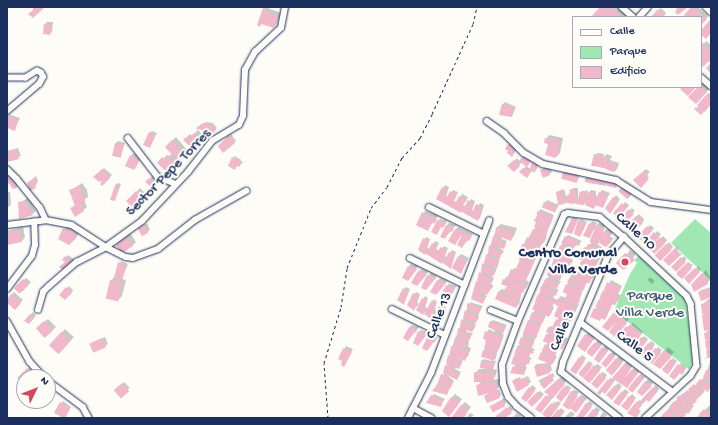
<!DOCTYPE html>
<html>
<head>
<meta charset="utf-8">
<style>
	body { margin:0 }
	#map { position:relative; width:718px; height:425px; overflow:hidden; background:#fdfcf7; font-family:"Gochi Hand",sans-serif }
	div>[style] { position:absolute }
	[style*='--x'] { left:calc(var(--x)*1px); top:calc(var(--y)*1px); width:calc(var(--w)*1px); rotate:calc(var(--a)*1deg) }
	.green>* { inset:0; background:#a1e7b3 }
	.shadow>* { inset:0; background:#0003; transform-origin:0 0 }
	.building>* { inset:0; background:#f1b8cb; transform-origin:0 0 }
	.path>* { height:1px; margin-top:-0.5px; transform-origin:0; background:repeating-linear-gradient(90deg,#1b2f5e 0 3px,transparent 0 6px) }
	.roads { filter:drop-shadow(0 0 1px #1b2f5e) drop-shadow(0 0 1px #1b2f5e) }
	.street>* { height:5.5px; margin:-2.75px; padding:0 2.75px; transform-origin:2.75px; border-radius:2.75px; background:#fdfcf7 }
	.dots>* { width:11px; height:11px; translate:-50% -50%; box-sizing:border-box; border:2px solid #fdfcf7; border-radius:50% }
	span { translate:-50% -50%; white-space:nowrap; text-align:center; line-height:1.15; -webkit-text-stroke:4px #fdfcf7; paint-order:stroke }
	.street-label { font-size:15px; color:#1b2f5e }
	.poi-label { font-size:15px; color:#1b2f5e; font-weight:700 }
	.right { translate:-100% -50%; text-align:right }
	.park-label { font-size:15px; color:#3c5d73 }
	.frame { position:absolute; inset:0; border:8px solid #1b2f5e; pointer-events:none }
	.legend { position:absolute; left:572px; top:16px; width:130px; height:72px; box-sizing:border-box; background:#fdfcf7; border:1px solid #a3aaba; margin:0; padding:5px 7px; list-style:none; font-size:12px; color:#1b2f5e }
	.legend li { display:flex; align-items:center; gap:8px; height:20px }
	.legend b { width:20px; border:1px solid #a3aaba }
	.north { position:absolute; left:16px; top:369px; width:40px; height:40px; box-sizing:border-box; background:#fdfcf7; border:1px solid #a3aaba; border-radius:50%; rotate:47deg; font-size:11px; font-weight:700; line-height:16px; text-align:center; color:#1b2f5e }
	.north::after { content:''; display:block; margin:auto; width:14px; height:18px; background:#d1495b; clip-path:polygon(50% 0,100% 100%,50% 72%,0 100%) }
</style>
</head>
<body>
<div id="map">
	<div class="green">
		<i style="clip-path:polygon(695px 219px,711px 233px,711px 280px,671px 243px)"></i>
		<i style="clip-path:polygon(639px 256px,685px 299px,691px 339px,692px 363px,689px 369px,614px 311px,630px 274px,637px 263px,634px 260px)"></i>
	</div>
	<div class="shadow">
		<i style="clip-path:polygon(265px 7px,281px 13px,277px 24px,273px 27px,262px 23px,260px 26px)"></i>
		<i style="clip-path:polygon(601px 7px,618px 7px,630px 17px,593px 17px)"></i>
		<i style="clip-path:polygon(692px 7px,698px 7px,708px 16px,701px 24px,701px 17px,687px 17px,685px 15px)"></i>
		<i style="clip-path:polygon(661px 8px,666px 13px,663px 17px,651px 17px)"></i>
		<i style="clip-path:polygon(47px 22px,53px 22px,52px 32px,50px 34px,45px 24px)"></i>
		<i style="clip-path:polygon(701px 41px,704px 44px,706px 41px,711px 45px,711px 58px,703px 66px,701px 64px)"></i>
		<i style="clip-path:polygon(703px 82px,710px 88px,696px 103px,698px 87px,701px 87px)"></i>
		<i style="clip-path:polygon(711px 92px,711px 104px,701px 114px,696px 109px)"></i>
		<i style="clip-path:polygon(505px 102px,516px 107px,512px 116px,502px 105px)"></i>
		<i style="clip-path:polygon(8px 114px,20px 118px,14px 130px,7px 127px)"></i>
		<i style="clip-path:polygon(206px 122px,213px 123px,217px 128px,210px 135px,200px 127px)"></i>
		<i style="clip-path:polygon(198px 130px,205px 137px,198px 146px,184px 140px,190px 134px,192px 136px)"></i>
		<i style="clip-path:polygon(152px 131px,157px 133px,150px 147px,150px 133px)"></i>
		<i style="clip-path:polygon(231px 134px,236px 141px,234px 143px,219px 146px)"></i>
		<i style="clip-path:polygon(549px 135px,563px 138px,560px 153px,556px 157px,546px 139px)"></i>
		<i style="clip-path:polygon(176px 137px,187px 150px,178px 160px,179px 162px,169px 173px,159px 163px,167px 155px,169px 156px,172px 153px,166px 147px)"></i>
		<i style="clip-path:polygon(118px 141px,125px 143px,120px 157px,116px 143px)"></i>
		<i style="clip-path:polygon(510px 142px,518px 148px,514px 153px,507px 148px)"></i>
		<i style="clip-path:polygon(18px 148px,21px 156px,7px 161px,7px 151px)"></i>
		<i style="left:133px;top:153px;width:9px;height:13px;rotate:27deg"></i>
		<i style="clip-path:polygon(597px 153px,604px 154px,603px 158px,607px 154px,612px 156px,610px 160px,619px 163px,617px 169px,615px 171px,592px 165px)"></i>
		<i style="clip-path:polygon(526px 154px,532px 159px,529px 163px,526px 166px,531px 169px,535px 161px,539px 162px,537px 169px,532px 170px,527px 177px,520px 172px,527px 165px,522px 162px,514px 171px,509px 166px,517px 158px,520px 162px)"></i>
		<i style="clip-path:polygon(235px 156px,239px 159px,241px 158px,240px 160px,243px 162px,239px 166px,233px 158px)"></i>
		<i style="clip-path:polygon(550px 166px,552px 172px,549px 174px,541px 171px)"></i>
		<i style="clip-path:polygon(104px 168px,112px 175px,102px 185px,103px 182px,95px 177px)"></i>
		<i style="clip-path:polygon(646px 169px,650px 172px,647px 175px,649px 178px,641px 187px,636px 178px)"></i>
		<i style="clip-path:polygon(566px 170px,580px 173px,578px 180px,576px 183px,564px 172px)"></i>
		<i style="clip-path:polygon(7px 173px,15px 180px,14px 188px,7px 182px)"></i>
		<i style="clip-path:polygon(36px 176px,38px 181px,35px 187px,28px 183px)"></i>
		<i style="clip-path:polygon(152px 176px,159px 182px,156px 186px,150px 179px)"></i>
		<i style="clip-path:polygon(589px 176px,608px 178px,608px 182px,611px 179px,619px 181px,618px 185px,616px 187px,608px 186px,609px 182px,606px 185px,588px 183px,586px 178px)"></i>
		<i style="clip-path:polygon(82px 183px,87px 190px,88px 197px,84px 200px,87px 207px,75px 216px,71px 209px,76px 204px,70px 191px)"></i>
		<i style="clip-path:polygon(118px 183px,121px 184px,115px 200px,115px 185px)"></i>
		<i style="clip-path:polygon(445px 185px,449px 187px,446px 196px,449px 197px,453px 190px,458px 192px,454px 201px,457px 202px,462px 194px,468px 197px,463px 205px,466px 206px,471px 199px,475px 201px,472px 210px,475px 211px,480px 203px,484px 205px,480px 218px,478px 220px,437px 198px)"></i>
		<i style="clip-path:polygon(140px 188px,148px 196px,143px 205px,128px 201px)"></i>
		<i style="clip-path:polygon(573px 188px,578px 188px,578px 200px,575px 203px,567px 201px,565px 203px,557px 192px,564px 189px,566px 196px,570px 194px)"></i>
		<i style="clip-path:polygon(588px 190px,587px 194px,591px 190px,596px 191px,596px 197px,602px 190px,610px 193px,603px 207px,596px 205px,594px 208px,587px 201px,584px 204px,577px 203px,580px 193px)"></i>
		<i style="clip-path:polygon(7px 192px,10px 192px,11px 205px,7px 208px)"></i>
		<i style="clip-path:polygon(616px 195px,620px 199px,612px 210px,606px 208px)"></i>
		<i style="clip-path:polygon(28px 198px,36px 211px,32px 214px,19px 203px)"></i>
		<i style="clip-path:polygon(547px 200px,559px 205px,555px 212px,545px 203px)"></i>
		<i style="left:625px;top:202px;width:5px;height:16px;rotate:37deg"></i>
		<i style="left:632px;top:208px;width:4px;height:16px;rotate:45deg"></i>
		<i style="clip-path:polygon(540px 209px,554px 215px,547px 232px,546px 239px,539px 248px,540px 249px,526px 280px,529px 282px,526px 288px,522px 291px,519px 304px,515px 307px,498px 292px,502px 289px,505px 290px,508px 286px,504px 280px,507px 276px,509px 277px,514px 268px,517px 269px,521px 261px,522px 254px,524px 251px,523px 245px,536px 227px,537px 221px,535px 220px)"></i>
		<i style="clip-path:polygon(425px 211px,438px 216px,428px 229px,417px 225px)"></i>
		<i style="left:639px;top:214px;width:8px;height:16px;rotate:45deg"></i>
		<i style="clip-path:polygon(574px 217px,578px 219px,571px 233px,571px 219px)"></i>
		<i style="clip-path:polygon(440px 219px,447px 221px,443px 227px,438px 221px)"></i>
		<i style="clip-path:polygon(581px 219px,587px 222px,580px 236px,578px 222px)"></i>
		<i style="clip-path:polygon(592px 221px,597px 223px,595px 227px,599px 223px,605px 225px,602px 234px,607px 229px,613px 231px,610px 237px,614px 238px,606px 246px,601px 239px,596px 244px,602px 247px,599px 254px,602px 255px,593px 271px,595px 272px,593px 278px,588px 281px,583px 289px,578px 304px,579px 304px,566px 331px,564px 337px,568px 338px,565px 345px,561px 348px,560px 347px,554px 355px,557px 356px,554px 362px,552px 364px,542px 353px,548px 342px,547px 335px,549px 332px,549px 328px,551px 326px,554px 327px,559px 317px,557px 310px,559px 305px,554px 303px,552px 306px,554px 307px,551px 314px,549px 316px,546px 315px,534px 339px,535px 340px,531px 348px,535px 349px,532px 353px,531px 352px,529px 357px,532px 358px,525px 366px,527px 367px,524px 374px,514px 367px,516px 364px,515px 356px,529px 320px,535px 310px,542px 286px,549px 276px,548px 276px,557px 253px,566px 237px,568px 235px,582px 241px,574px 247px,570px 255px,570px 258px,573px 260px,572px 263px,568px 264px,563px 272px,559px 281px,561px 281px,556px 289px,559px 290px,552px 297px,557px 300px,561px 296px,566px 298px,569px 293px,567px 285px,574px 268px,578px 265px,580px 266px,583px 260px,581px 250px,585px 247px,587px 248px,591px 243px,596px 230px,594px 229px,589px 237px,585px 235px)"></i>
		<i style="clip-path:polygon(147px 223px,150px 230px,143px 235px,139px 228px)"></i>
		<i style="clip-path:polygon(449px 223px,456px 225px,445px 238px,447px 225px)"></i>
		<i style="clip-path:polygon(501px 224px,517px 228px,514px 236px,511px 240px,500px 236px,502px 239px,507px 241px,503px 248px,497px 246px,504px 251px,499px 258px,500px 259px,495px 268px,497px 268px,495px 273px,492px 277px,494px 278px,491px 284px,493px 285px,493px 287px,485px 295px,487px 296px,483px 302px,472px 298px,497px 227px)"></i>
		<i style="clip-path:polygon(67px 225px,80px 233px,69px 244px,59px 238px)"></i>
		<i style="clip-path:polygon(650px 225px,654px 228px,644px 240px,639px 236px)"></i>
		<i style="clip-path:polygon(23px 227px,25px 237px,22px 241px,7px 244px,7px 231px)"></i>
		<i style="clip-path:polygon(458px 227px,473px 234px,462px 247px,463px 237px,460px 236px,455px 243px,455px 230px)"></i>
		<i style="left:657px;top:231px;width:5px;height:17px;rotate:37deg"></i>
		<i style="clip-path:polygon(130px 233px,136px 242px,132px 246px,120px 241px)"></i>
		<i style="left:663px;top:236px;width:6px;height:18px;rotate:45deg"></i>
		<i style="clip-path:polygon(426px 237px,430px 239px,427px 248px,430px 249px,435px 241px,439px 243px,436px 249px,440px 251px,444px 246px,448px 248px,445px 256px,447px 258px,452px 250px,456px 252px,451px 267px,419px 250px)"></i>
		<i style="clip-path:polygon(669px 242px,673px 247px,661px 259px,657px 255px)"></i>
		<i style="clip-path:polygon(679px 246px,677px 250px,680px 253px,669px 264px,665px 260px)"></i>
		<i style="left:630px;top:250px;width:7px;height:18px;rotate:34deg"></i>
		<i style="clip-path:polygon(461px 254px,469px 258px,461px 272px,459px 256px)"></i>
		<i style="clip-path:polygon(68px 255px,75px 260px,68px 269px,66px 262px,64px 260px)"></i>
		<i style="left:684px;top:256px;width:4px;height:16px;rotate:45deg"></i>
		<i style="clip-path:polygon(121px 261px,128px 264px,122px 279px,126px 280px,122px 296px,118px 300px,111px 281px,114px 277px)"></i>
		<i style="clip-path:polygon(688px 262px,693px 265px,682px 278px,678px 273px)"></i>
		<i style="clip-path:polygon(411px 264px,418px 266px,414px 272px,409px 266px)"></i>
		<i style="clip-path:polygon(698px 266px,701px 270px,689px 283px,686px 280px)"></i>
		<i style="clip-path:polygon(421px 269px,428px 271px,426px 275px,413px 283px)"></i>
		<i style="clip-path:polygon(706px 270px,711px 279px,707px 283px,692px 285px)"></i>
		<i style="clip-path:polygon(431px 273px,437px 276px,430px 283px,428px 276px)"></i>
		<i style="left:650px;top:277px;width:6px;height:4px;rotate:39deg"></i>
		<i style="clip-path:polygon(26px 278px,31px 282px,23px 291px,15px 289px)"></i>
		<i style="clip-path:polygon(440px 278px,447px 281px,442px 287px,438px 281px)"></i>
		<i style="clip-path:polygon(611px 280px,622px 286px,618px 294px,621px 295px,618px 301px,616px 303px,613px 302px,607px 316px,599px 320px,592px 317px)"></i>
		<i style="clip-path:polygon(449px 284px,456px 286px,453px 292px,445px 298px,447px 286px)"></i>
		<i style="left:69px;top:286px;width:6px;height:12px;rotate:45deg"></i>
		<i style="clip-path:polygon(406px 287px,410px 289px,404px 304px,404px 289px)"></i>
		<i style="clip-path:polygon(711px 287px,711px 296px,699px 292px,701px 290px)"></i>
		<i style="left:14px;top:292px;width:12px;height:12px;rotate:42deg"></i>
		<i style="clip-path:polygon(416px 292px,420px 294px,417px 303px,420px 304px,425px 296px,428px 298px,425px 307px,428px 309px,434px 299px,437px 302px,435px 307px,436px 313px,431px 318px,428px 309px,423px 314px,419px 304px,414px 309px,414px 294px)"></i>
		<i style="clip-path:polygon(711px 297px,711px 357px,707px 350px,710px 347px,706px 341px,709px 338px,705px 333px,709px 330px,703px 315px,706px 313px,703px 304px)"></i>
		<i style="clip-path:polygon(470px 302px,483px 306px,478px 314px,479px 315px,478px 320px,474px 323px,476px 324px,474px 329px,472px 331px,466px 329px,467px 332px,473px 333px,468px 341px,469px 342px,468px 347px,471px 348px,468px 356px,465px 359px,455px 356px,463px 361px,461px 365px,459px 368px,456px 366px,455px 369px,461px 372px,457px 379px,446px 374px,454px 381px,446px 394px,433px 390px,445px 373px,450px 352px)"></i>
		<i style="clip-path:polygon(442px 305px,446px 307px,440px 322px,434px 318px)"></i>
		<i style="clip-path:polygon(617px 310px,622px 314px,608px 330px,604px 327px)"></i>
		<i style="clip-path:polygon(33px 312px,36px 315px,31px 321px,26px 320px)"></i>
		<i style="clip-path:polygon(624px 315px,629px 319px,619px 333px,621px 318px)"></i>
		<i style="clip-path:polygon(48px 319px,56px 327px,45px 337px,40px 325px)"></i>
		<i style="clip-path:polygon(493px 320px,507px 325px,502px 334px,504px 335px,499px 349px,497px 352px,496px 358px,493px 361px,496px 361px,493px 369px,497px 370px,495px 377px,492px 380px,499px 379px,500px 386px,495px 391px,499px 389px,501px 395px,499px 397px,477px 386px,482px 381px,475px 373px,479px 369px,485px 369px,481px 361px,484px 359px,492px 361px,484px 351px,486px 348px,487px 339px,484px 338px,489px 329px,495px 332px,491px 322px)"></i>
		<i style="clip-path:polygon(633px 323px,643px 332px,631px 347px,625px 343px,628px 338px,623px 341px,619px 337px,627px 327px)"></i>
		<i style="clip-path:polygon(412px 325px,419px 327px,415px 333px,410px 327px)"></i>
		<i style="left:65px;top:329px;width:12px;height:21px;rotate:42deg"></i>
		<i style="clip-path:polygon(421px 330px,428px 332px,420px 342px,419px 332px)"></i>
		<i style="clip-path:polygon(589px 332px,597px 335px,588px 347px,586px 335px)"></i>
		<i style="clip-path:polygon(431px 335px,438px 337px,434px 343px,429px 337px)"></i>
		<i style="clip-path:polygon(644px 336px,648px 339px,640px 349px,642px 338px)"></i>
		<i style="clip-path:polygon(105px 337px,108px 344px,105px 346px,90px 344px)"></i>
		<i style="clip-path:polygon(598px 340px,602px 344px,594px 354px,588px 353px)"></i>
		<i style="clip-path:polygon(651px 341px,655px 344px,647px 355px,641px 354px)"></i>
		<i style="clip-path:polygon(346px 346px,353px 349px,344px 366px,344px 361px,339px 359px)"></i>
		<i style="clip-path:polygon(605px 346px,609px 349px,602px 359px,603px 348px)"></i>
		<i style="clip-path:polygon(658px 347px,662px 350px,654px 360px,656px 349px)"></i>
		<i style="clip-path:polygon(668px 347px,674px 352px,664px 364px,665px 351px)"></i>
		<i style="clip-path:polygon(613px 352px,616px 354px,608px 365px,610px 354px)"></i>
		<i style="clip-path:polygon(582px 355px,586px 358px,577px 370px,571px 369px)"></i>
		<i style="clip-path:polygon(619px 356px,624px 360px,614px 373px,607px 371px)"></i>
		<i style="clip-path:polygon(673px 358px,677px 361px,669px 371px,662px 369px)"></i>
		<i style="clip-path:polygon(711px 359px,711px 379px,707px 379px,711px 381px,710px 388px,708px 391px,701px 387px,705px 391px,692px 404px,694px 406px,681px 418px,679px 416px,677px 418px,660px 418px,683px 393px,684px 395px,705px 377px)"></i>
		<i style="clip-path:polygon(629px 360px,634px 364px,624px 377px,625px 378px,634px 368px,635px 370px,637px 368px,640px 370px,629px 384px,620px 381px,618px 383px,622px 386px,614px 397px,607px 395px,619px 382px,616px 379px,607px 391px,609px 380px,611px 377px,612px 379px)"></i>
		<i style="clip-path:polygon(589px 361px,593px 364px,585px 374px,579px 373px)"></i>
		<i style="clip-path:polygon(550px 363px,552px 370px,550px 372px,535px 366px,537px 364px)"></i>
		<i style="clip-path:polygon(681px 363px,687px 367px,684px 371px,679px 365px)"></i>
		<i style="clip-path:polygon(597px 364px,602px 367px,592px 380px,585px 379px)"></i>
		<i style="clip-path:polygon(30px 367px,35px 371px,29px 377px,24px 377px,24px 383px,19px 378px)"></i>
		<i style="clip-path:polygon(603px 372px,607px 375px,600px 385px,600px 374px)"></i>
		<i style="left:553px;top:373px;width:4px;height:16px;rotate:63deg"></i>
		<i style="clip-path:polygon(641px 374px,645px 377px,635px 389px,639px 376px)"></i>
		<i style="clip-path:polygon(528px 376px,531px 382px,528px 384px,513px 381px,520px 377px,521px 379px)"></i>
		<i style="clip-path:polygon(562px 376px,567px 380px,543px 410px,549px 394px,546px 391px)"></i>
		<i style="clip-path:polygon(648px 379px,653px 383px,642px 395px,638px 392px)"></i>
		<i style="left:124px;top:382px;width:8px;height:12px;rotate:45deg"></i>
		<i style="clip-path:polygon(49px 385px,57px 390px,49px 402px,47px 401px)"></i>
		<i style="clip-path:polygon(532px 385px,536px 388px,529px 399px,522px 398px)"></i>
		<i style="clip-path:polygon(567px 385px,571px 388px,563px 398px,565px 387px)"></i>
		<i style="clip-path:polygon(656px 385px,659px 389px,651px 399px,647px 399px,644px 402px,638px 409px,641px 411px,636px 417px,637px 402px,640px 400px,641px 401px)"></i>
		<i style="clip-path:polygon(625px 389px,629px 392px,621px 402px,615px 401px)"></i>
		<i style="clip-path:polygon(574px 390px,579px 392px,569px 406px,571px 392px)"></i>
		<i style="clip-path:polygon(540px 391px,544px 394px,535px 404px,537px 393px)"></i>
		<i style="clip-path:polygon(434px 394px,445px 399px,440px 406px,430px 398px)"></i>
		<i style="clip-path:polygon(455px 394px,462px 399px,452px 412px,451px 398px)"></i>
		<i style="clip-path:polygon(632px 394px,636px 398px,628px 408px,621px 406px)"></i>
		<i style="clip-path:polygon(581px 395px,587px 398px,578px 409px,579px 397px)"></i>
		<i style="clip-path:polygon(504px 398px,506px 403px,504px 405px,491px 407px)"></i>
		<i style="left:63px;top:401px;width:10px;height:14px;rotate:37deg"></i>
		<i style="clip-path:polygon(558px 401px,561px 403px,551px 416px,543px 414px,554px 402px,555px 403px)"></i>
		<i style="clip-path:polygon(589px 401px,593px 404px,582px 418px,576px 418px)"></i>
		<i style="clip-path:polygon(465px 402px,471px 407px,462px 418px,461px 406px)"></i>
		<i style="clip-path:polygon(711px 404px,711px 418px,696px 418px,707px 408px)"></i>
		<i style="clip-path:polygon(510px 406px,513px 410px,504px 418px,499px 418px,500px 414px)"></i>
		<i style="clip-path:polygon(596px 407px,600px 410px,594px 418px,587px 418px)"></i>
		<i style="clip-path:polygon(561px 408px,565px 411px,559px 418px,552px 418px)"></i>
		<i style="clip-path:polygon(571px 411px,575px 414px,571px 418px,564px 418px)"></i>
		<i style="clip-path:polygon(603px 412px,607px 415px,605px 418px,599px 418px)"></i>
		<i style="clip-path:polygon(470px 413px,474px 415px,471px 418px,466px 418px)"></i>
		<i style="clip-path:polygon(517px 413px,521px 416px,519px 418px,512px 418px)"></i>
	</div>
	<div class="building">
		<i style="clip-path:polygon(33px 7px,45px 7px,33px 18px,28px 14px,33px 10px)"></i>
		<i style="clip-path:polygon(600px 7px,610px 7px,621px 15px,619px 17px,591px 17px)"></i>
		<i style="clip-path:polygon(675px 7px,688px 7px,678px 15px,675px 12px,677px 9px)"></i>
		<i style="clip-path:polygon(691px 7px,699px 12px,695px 17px,686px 17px,684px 15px)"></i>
		<i style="clip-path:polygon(263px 8px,267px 9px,266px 12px,278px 17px,274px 28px,261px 24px,260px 27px,257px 25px)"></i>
		<i style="clip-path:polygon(658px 9px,665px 16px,651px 17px)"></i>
		<i style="clip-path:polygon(700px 13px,707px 19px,701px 25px,701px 17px,696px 17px)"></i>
		<i style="clip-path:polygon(710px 20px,711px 33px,706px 39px,701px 35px,701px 30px)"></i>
		<i style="clip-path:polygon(44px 24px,52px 24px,50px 35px,43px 34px)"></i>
		<i style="clip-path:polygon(702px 44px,711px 52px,711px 74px,706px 68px,711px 63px,709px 61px,703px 67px,701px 65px)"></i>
		<i style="clip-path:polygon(682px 87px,696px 87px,688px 96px,680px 89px)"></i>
		<i style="clip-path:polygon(698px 87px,702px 87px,707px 92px,696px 104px,688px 97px)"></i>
		<i style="clip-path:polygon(708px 93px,711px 96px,711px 104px,705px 112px,702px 110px,703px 113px,701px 115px,694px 109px,696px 107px,699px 109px,700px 107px,697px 105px)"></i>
		<i style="clip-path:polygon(502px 104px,512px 107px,514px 109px,512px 117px,499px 115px)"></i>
		<i style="clip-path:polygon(7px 116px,18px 120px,15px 131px,7px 128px)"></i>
		<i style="clip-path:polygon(203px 123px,211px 125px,216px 130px,210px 136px,200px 129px,198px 130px,196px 128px)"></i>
		<i style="clip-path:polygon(149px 132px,155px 135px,150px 148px,143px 145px)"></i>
		<i style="clip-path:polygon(194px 133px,203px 141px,195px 151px,183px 140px,186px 137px,188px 139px)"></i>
		<i style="clip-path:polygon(229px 135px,235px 143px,223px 153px,218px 146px)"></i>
		<i style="clip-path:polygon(545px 138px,560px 141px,556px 158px,545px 155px,548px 144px,544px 143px)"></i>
		<i style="clip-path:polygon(172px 140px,184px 155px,178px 161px,165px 147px)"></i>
		<i style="left:115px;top:143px;width:9px;height:13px;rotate:13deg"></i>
		<i style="clip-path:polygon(508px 144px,516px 150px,512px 157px,507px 153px,508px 151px,505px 149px)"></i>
		<i style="clip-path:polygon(16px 149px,19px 159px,7px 162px,7px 152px)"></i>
		<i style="clip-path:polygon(594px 154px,602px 156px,600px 167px,591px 166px)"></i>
		<i style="left:130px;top:155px;width:10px;height:12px;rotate:24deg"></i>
		<i style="clip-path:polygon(168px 156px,177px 166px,169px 174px,157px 163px,162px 157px,165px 159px)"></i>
		<i style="clip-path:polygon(523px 156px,531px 161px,527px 167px,519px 161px)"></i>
		<i style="clip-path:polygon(604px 156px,610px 158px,607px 169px,600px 167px)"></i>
		<i style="clip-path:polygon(232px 157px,236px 161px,237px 159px,240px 161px,239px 163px,241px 164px,239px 167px,237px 166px,235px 170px,228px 166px)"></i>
		<i style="clip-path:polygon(514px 160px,520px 166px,514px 172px,507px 166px)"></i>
		<i style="left:532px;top:162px;width:6px;height:9px;rotate:18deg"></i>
		<i style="clip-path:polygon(609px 162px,616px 164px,615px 172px,607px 170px)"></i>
		<i style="clip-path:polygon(548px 167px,550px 175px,543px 178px,540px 170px)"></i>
		<i style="clip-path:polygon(523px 168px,531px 172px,527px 178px,519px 172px)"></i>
		<i style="clip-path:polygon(102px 169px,110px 178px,102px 186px,100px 184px,102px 182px,100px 181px,99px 182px,93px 177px)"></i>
		<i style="clip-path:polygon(644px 171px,648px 175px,646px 178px,648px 180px,641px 188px,633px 180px)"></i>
		<i style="left:563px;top:172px;width:16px;height:7px;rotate:15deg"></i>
		<i style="clip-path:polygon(7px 175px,13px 182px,14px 180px,19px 184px,16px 188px,14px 189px,10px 186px,11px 185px,7px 182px)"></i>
		<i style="clip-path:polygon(593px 177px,607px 180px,606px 186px,585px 182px,585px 178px)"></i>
		<i style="clip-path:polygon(34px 178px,37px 184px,34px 185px,36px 188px,30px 191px,27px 183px)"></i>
		<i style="clip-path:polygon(149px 178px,157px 185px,154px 189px,145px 182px)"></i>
		<i style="left:608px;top:181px;width:9px;height:5px;rotate:13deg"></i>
		<i style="clip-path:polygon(115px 185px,119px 186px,115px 201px,110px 200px)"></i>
		<i style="clip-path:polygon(79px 186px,84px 195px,82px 195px,85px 201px,81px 204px,84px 211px,75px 217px,70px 208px,75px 206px,69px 190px)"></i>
		<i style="left:623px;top:186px;width:12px;height:7px;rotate:42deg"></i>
		<i style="clip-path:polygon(442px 187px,447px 190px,444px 198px,446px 199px,450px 191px,456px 194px,453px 203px,455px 204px,459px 196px,467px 200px,461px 207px,463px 208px,461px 213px,436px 199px)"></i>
		<i style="clip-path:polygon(570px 189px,577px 190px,575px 204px,566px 203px,565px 196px,569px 196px)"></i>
		<i style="clip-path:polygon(562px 190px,565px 204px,558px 205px,556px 192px)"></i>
		<i style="clip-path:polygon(136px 191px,145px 200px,142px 203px,143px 206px,140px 205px,135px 210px,126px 201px)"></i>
		<i style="clip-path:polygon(582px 191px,586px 191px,584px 205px,576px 204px,577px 198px,579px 198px,579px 193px)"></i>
		<i style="clip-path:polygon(588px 192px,595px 193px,594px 199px,596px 199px,599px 192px,608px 196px,603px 208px,595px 205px,594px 209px,585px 205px)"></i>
		<i style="clip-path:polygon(613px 197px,619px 201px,610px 214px,605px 208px)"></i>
		<i style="clip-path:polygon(468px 200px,473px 203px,470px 212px,472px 213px,476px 204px,482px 207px,478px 221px,462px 212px)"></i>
		<i style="clip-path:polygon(24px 201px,33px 215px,19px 219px,18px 202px)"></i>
		<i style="left:544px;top:202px;width:14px;height:6px;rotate:21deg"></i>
		<i style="clip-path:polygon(622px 203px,627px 208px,617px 217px,613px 213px)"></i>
		<i style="clip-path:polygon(629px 209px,634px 214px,624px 224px,619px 220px)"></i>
		<i style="clip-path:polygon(537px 211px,553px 218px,550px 225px,547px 225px,549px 226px,546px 234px,534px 227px,536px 222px,534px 221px,534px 219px,545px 222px,537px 219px)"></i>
		<i style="clip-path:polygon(422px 212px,428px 215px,421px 228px,416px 225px)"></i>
		<i style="clip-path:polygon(428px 216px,437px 219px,434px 224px,432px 222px,428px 231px,422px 228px)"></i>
		<i style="left:636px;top:216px;width:10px;height:14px;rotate:45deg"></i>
		<i style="clip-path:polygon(572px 218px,577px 222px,572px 234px,565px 232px)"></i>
		<i style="clip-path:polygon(437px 220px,446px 223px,443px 228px,441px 227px,437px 235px,431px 232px)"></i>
		<i style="clip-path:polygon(578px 220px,586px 224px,580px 237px,574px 234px)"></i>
		<i style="clip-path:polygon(589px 223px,595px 225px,590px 238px,583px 236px)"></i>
		<i style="left:144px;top:225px;width:9px;height:7px;rotate:63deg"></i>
		<i style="clip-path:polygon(446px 225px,454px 227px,452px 232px,449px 231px,445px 239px,440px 237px)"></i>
		<i style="left:596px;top:225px;width:9px;height:18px;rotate:21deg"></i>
		<i style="clip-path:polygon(647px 226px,652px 231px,642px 241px,637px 237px)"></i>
		<i style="clip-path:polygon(496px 227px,514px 232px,511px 241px,495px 235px)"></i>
		<i style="clip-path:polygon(63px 228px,67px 231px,69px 228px,74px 232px,73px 234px,77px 237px,69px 245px,58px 239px)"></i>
		<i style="clip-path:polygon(455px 229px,463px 232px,455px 245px,448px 241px)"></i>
		<i style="clip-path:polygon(533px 229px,546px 235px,544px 243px,530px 236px)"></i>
		<i style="clip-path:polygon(19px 230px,22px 242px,7px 245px,7px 233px)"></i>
		<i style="clip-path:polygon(604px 231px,611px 234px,609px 239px,612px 241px,606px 247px,599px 243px)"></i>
		<i style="clip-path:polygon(654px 232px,659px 237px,649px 247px,644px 243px)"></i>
		<i style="clip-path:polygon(463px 233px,472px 236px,469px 241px,467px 240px,462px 248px,457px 245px)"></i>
		<i style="clip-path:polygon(126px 236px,133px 246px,124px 252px,123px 251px,121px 252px,116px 245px)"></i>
		<i style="clip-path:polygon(493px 236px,506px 244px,504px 249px,491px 245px)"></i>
		<i style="clip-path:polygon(565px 236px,580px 243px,579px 246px,576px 245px,574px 248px,561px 243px)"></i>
		<i style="left:527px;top:237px;width:16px;height:7px;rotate:22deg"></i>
		<i style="left:660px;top:237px;width:8px;height:16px;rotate:45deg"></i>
		<i style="clip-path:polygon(423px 238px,429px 241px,425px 255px,418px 250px)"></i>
		<i style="clip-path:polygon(432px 243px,437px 246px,435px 251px,438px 253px,440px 247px,446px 250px,442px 264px,426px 254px)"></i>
		<i style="clip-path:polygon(522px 244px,539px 251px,536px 259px,520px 250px)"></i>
		<i style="clip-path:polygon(588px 244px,601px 249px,598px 256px,585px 250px)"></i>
		<i style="left:666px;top:244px;width:8px;height:16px;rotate:45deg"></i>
		<i style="clip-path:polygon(489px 245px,502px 253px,500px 258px,488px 254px)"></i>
		<i style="left:560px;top:245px;width:14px;height:7px;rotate:21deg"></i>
		<i style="clip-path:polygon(676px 247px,678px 250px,676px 252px,678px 255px,680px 253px,682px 254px,669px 266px,663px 260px)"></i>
		<i style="clip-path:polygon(580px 250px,599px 258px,591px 274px,578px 268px,581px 261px,593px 265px,579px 259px)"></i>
		<i style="clip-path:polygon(449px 252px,455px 254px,451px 269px,443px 263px)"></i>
		<i style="clip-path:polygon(520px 253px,535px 259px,532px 267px,519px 262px)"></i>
		<i style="clip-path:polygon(556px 253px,570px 258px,569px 261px,571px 262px,570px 266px,553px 260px)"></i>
		<i style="clip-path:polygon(625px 253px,634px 258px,634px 261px,623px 270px,616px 263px)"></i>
		<i style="clip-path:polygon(486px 254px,499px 262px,497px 268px,484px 263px)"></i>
		<i style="clip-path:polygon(65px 256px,73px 263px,66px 272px,59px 267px,65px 262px,62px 260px)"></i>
		<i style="clip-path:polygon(458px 256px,467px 260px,461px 274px,452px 268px)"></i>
		<i style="left:681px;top:257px;width:7px;height:14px;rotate:45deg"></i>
		<i style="clip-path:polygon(553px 261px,566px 267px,563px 273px,550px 269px)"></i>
		<i style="clip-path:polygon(118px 262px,126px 266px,122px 281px,114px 278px)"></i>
		<i style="left:519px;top:262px;width:14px;height:8px;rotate:25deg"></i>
		<i style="clip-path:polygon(482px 263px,495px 271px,493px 276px,481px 272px)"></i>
		<i style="clip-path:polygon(687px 263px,692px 268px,682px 279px,677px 275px,677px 272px)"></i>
		<i style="clip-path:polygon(408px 266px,417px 269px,408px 281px,402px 278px)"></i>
		<i style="left:574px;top:268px;width:20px;height:8px;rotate:24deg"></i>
		<i style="clip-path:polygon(695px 268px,700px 272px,689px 284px,684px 278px)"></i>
		<i style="left:511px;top:269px;width:18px;height:8px;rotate:22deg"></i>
		<i style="left:549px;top:270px;width:14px;height:6px;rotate:21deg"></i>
		<i style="clip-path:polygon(418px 271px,427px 274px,417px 286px,411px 283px)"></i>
		<i style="clip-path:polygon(479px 272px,492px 280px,490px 286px,477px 281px)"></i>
		<i style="clip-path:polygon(702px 273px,708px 282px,708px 284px,694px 292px,691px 285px)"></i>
		<i style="clip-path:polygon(427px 275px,436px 278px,426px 290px,421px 288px)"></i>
		<i style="clip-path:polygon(570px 277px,586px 283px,584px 290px,567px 282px)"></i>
		<i style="clip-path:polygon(507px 278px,526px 285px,523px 293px,501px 284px,503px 279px,506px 280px)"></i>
		<i style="clip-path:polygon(546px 278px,559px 284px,556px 290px,542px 285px)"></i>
		<i style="left:23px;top:279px;width:8px;height:13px;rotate:45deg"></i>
		<i style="left:110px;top:280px;width:13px;height:19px;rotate:13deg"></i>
		<i style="clip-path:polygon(437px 280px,446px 283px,436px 295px,430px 292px)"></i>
		<i style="clip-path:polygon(476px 281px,492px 287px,487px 295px,478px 292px,477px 294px,479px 296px,485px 298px,483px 304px,471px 299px)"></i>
		<i style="clip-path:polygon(607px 282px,621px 288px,617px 295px,604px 290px)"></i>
		<i style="left:566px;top:284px;width:18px;height:9px;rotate:22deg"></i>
		<i style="clip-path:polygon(446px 285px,455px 288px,451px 296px,448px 295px,445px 300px,440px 297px)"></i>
		<i style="clip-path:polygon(541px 286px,557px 292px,556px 296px,554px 295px,553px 298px,539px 294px)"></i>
		<i style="clip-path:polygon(66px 287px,72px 293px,65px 300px,59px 295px)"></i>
		<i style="clip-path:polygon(506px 287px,521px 293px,518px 301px,506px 294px,503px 292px)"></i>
		<i style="clip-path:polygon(403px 288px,408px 291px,404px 305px,397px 300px)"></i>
		<i style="clip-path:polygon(711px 288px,711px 297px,701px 301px,698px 292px)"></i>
		<i style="left:603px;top:290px;width:17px;height:9px;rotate:24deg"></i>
		<i style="clip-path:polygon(498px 292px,518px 302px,516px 308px,495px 299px)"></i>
		<i style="clip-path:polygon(413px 293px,418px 296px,414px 311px,407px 305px)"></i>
		<i style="clip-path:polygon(11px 294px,21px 303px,15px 310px,7px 303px,7px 299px)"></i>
		<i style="left:538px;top:294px;width:18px;height:9px;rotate:22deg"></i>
		<i style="clip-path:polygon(567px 294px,580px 300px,577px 306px,564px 301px)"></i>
		<i style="clip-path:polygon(422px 298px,427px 301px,423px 315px,416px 310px)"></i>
		<i style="clip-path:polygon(557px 299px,576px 308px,573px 315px,557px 309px,558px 306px,554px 304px)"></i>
		<i style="clip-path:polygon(599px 299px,612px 304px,609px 311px,595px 307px)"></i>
		<i style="clip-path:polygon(711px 299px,711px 330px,704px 331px,702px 315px,710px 314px,702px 314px,701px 304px,707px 303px,707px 300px)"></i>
		<i style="clip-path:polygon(432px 300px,436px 305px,433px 310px,434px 314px,431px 319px,424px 314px)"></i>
		<i style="clip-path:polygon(467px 303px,481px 309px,479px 314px,467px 309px)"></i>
		<i style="clip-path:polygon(535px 303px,552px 309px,549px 317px,532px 309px)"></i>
		<i style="clip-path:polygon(439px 306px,444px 309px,440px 323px,433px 318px)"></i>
		<i style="clip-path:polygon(594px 308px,608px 313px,605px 320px,601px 318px,600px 321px,590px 317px)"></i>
		<i style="clip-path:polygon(557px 309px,572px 316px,569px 324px,554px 316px)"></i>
		<i style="clip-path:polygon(465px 310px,478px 317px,476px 323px,463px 318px)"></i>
		<i style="left:532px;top:312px;width:14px;height:7px;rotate:21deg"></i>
		<i style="clip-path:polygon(614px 312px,627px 323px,615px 337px,609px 332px,616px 322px,608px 331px,602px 327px)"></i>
		<i style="clip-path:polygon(30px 314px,35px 317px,29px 324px,24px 321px)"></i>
		<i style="clip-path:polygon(461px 319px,475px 327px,472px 332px,460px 328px)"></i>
		<i style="left:556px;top:319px;width:14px;height:8px;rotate:25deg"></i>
		<i style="left:528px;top:320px;width:14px;height:15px;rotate:21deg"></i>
		<i style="left:44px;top:321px;width:13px;height:11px;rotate:48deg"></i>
		<i style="clip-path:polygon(490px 321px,505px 327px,503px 334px,488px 327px)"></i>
		<i style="clip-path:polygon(631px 324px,641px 335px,631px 348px,618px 337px,626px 326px,628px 328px)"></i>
		<i style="clip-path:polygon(409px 327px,417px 329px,408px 341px,403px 338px)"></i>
		<i style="clip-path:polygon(548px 327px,565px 333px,563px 340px,546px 332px)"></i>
		<i style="clip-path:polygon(458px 328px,471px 336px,469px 341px,457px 337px)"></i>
		<i style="clip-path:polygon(418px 331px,427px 334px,418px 346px,413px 343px)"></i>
		<i style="clip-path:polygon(485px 331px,502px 337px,497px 352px,484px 349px,486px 340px,483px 339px)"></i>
		<i style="left:61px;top:332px;width:13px;height:18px;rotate:42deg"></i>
		<i style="clip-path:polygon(711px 332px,711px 339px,705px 340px,704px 333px)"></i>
		<i style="left:546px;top:334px;width:21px;height:8px;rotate:23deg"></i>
		<i style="clip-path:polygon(585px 334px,587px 336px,590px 335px,594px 338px,585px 352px,577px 346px)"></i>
		<i style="clip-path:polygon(428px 336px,436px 339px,427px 351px,422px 348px)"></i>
		<i style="clip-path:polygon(455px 337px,468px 345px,466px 350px,453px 346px)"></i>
		<i style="left:521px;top:337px;width:14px;height:7px;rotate:21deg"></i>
		<i style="clip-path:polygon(641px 337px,647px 341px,638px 352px,633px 348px)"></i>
		<i style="left:102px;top:338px;width:10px;height:14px;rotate:66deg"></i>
		<i style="clip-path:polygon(711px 340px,711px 348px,706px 349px,705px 341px)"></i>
		<i style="clip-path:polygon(595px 342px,601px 346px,592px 357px,587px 353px,587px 351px)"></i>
		<i style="clip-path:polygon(648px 343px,654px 347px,645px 358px,640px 354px)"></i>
		<i style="left:545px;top:344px;width:14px;height:8px;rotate:25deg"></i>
		<i style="clip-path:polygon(518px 345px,534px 352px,533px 354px,530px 353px,527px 359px,530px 360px,529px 364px,526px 364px,525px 367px,511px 364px,514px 355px,518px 355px,514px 354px)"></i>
		<i style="clip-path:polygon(451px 346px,468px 352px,465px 361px,450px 355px)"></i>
		<i style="clip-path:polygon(602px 347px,608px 351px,599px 363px,594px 359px)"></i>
		<i style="clip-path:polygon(343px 348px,352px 352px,344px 367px,341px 365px,342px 361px,338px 359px)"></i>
		<i style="clip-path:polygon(655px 348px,661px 353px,652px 364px,647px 360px)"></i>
		<i style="clip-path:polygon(711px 349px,711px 357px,704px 359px,707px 357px,706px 350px)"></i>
		<i style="left:483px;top:350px;width:14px;height:7px;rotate:17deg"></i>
		<i style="clip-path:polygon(664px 350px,672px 356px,660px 369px,653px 364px)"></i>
		<i style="clip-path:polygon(541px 352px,555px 359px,552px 365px,538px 359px)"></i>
		<i style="left:610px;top:353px;width:6px;height:14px;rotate:39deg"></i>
		<i style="clip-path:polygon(448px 355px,461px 363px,459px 369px,446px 364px)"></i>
		<i style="left:579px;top:357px;width:7px;height:16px;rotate:34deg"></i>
		<i style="left:616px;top:358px;width:8px;height:16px;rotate:40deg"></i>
		<i style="left:670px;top:359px;width:7px;height:14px;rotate:34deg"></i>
		<i style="left:481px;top:361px;width:13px;height:7px;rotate:9deg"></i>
		<i style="left:587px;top:363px;width:6px;height:14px;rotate:39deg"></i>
		<i style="clip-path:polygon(625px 363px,631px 368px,623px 381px,631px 370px,633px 371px,634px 369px,639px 372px,627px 388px,612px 378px)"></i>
		<i style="clip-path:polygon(678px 364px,685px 370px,682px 375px,680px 373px,674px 380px,669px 376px)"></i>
		<i style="clip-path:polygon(445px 365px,454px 369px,453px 371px,460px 374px,457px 380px,443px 373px)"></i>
		<i style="clip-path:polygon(542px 365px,548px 365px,550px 373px,537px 377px,534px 366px)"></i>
		<i style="left:594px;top:365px;width:8px;height:17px;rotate:40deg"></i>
		<i style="clip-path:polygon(513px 366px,525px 369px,524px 375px,510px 373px)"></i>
		<i style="clip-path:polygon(27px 368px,33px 374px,31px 377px,24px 377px,24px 384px,17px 378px)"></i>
		<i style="clip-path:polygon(706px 370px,711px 371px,711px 381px,703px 378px)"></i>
		<i style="clip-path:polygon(474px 372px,494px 373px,494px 380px,488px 382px,474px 382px)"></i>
		<i style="left:600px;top:373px;width:8px;height:14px;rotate:40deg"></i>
		<i style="clip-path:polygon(441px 374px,445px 375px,445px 378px,453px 383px,450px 389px,438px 382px)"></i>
		<i style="clip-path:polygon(550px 374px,554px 380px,544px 389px,540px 384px)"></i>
		<i style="left:639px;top:375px;width:6px;height:18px;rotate:39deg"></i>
		<i style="clip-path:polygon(517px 378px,519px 380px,526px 378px,529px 385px,517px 392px,512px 381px)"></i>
		<i style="clip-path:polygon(558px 379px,565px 384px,553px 398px,544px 392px)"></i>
		<i style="clip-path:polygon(608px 379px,613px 383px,605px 394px,602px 392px,600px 395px,597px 393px)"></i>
		<i style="clip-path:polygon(700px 379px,711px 385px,708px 392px,696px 384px)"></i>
		<i style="clip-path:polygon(645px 381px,652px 386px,642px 396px,637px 392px)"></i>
		<i style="clip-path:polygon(495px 382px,500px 398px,487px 403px,484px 396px,489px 393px,478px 396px,476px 385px)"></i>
		<i style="left:122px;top:383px;width:11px;height:11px;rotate:49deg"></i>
		<i style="clip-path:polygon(438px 384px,449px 390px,447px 395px,432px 391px)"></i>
		<i style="left:694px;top:384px;width:13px;height:8px;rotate:48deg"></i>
		<i style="clip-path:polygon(615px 385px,620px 389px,612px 400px,606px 395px)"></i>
		<i style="clip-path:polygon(564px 386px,570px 391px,561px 402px,556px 397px)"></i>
		<i style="clip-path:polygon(529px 387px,535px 391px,526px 402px,521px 398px)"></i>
		<i style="clip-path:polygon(653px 387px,658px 391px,649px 402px,646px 400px,644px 403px,641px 400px)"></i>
		<i style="clip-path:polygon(48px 388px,55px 393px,49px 403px,45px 401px,48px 401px)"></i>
		<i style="clip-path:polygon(687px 390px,697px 401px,692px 405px,682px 395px)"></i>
		<i style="left:571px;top:391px;width:8px;height:17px;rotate:30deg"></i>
		<i style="clip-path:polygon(622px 391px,627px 395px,619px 406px,613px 402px)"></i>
		<i style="left:537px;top:392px;width:7px;height:14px;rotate:45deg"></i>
		<i style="clip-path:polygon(431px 395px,443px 401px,441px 407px,426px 403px)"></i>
		<i style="clip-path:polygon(546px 395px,551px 399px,541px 413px,535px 409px)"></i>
		<i style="clip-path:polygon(680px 395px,692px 409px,688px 414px,676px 401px,678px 400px,676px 398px)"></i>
		<i style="left:629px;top:396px;width:7px;height:13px;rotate:34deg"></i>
		<i style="clip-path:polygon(451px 397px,460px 402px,449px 417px,442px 411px)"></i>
		<i style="clip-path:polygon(578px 397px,585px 400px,576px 413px,570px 408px)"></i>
		<i style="left:502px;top:400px;width:7px;height:14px;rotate:63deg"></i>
		<i style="clip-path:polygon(637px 401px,642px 405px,637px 412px,639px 414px,636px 418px,627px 413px)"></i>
		<i style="clip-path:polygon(674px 401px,686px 415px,683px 418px,679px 418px,669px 407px)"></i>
		<i style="clip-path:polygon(60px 402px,70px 409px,65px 418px,54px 413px)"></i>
		<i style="clip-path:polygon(555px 402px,559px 405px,550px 418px,547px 418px,542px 414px,551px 403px,553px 405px)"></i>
		<i style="clip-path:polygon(586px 403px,592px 407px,583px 418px,576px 418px)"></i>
		<i style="clip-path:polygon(461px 405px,468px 411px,464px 418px,451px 418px)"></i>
		<i style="clip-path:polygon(507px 407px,512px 413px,505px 418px,497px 418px,496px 416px)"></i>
		<i style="clip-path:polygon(558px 409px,563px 413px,560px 418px,551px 418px)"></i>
		<i style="clip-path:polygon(593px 409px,599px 413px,595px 418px,586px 418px)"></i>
		<i style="clip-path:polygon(668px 409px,676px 418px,665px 418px,662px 415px)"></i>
		<i style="clip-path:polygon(704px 409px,711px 417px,711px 418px,703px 418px,699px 414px)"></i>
	</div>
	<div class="path">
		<i style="--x:328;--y:418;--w:55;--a:-94.2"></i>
		<i style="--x:324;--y:363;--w:59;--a:-73.1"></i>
		<i style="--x:341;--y:307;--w:39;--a:-81"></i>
		<i style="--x:347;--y:268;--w:65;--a:-68.2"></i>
		<i style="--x:371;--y:208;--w:26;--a:-53"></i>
		<i style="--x:387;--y:187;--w:33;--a:-63"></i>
		<i style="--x:402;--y:158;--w:27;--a:-48"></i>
		<i style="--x:420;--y:138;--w:27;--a:-63"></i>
		<i style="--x:432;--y:114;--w:99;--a:-65.5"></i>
		<i style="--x:473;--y:24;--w:17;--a:-77"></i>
	</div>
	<div class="roads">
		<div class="street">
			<i style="--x:622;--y:7;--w:15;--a:42"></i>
			<i style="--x:706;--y:7;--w:7;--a:45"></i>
			<i style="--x:639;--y:17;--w:13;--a:-48"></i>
			<i style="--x:701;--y:77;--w:13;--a:42"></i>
			<i style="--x:7;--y:111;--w:42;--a:-40.2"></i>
			<i style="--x:39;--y:84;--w:8;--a:-60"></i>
			<i style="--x:43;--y:77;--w:4;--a:-117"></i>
			<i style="--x:41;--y:73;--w:4;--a:-153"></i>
			<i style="--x:37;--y:71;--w:13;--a:148"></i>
			<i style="--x:26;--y:78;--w:19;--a:180"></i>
			<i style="--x:487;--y:121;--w:21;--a:35"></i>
			<i style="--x:504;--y:133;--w:28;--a:45"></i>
			<i style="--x:524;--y:153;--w:22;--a:30"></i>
			<i style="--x:543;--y:164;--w:75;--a:12.4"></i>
			<i style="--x:616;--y:180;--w:41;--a:32.2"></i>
			<i style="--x:651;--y:202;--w:61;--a:7.6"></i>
			<i style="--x:128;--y:138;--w:49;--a:52.4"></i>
			<i style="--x:158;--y:177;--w:19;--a:21"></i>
			<i style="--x:7;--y:169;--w:14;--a:45"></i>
			<i style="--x:17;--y:179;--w:36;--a:51"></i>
			<i style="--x:40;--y:207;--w:14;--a:65"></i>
			<i style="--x:429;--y:207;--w:61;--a:26.1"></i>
			<i style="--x:7;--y:225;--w:39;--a:-7"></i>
			<i style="--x:46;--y:220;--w:26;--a:11"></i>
			<i style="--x:72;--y:225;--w:40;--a:32.9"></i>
			<i style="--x:106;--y:247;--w:22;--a:27"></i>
			<i style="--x:126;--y:257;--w:7;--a:8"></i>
			<i style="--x:133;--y:258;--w:27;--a:-20"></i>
			<i style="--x:158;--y:249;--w:47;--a:-38.1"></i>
			<i style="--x:195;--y:220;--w:59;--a:-29.6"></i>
			<i style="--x:410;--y:258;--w:61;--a:26.1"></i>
			<i style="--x:7;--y:289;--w:41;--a:-52.9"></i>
			<i style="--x:32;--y:256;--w:11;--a:-75"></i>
			<i style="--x:35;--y:245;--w:23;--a:-92"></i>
			<i style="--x:392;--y:309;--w:59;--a:26.1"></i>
			<i style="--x:38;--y:310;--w:19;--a:-74"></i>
			<i style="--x:43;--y:292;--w:8;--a:-45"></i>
			<i style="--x:49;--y:286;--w:37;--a:-41"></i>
			<i style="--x:77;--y:262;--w:33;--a:-27"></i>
			<i style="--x:106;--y:247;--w:44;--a:-35.8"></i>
			<i style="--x:142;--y:221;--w:67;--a:-46.8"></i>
			<i style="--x:188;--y:172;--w:39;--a:-52"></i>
			<i style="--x:212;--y:141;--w:31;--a:-31"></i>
			<i style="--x:239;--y:125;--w:10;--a:-66"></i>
			<i style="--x:243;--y:116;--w:46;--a:-87.5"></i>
			<i style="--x:245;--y:70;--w:21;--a:-61"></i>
			<i style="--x:255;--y:52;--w:35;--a:-43"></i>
			<i style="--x:281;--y:28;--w:21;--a:-79"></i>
			<i style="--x:491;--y:310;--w:29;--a:22"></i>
			<i style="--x:7;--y:321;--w:47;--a:60.7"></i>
			<i style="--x:30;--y:362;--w:21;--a:47"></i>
			<i style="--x:580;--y:322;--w:116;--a:37"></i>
			<i style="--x:48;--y:381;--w:44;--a:36.6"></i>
			<i style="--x:83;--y:407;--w:13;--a:61"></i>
			<i style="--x:413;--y:408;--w:21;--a:28"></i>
			<i style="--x:408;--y:418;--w:51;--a:-62.9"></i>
			<i style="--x:431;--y:373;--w:163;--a:-69.1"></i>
			<i style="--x:531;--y:418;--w:18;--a:-142"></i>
			<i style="--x:517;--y:407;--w:13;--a:-132"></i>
			<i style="--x:508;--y:397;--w:14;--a:-111"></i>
			<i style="--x:503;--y:384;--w:19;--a:-93"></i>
			<i style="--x:502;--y:365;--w:47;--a:-70"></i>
			<i style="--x:518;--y:321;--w:116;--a:-66.5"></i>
			<i style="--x:564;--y:215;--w:4;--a:-27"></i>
			<i style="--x:568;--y:213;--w:32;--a:7"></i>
			<i style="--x:600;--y:217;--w:31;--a:40"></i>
			<i style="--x:624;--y:237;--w:86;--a:43.1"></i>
			<i style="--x:687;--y:296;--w:9;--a:63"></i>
			<i style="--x:691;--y:304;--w:62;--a:84.5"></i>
			<i style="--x:697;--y:366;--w:12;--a:121"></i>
			<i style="--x:691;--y:376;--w:62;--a:137"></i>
			<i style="--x:619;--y:418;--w:74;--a:-141.6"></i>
			<i style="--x:561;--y:372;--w:10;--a:-79"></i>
			<i style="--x:563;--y:362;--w:115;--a:-67"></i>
			<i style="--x:608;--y:256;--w:25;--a:-50"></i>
		</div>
	</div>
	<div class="dots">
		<i style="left:625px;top:262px;background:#d1495b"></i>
	</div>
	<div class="street-label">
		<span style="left:169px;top:173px;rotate:-46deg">Sector Pepe Torres</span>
		<span style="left:635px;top:232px;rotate:42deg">Calle 10</span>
		<span style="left:440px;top:316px;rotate:-69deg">Calle 13</span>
		<span style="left:563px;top:331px;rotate:-67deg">Calle 3</span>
		<span style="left:634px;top:347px;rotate:37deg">Calle 5</span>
	</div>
	<div class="poi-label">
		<span class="right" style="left:617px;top:262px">Centro Comunal<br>Villa Verde</span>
	</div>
	<div class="park-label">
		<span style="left:650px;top:305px">Parque<br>Villa Verde</span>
	</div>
	<div class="frame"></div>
	<ul class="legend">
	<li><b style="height:5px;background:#fdfcf7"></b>Calle</li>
	<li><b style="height:11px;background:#a1e7b3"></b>Parque</li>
	<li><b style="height:11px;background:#f1b8cb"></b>Edificio</li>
	</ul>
	<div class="north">N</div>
</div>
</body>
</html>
